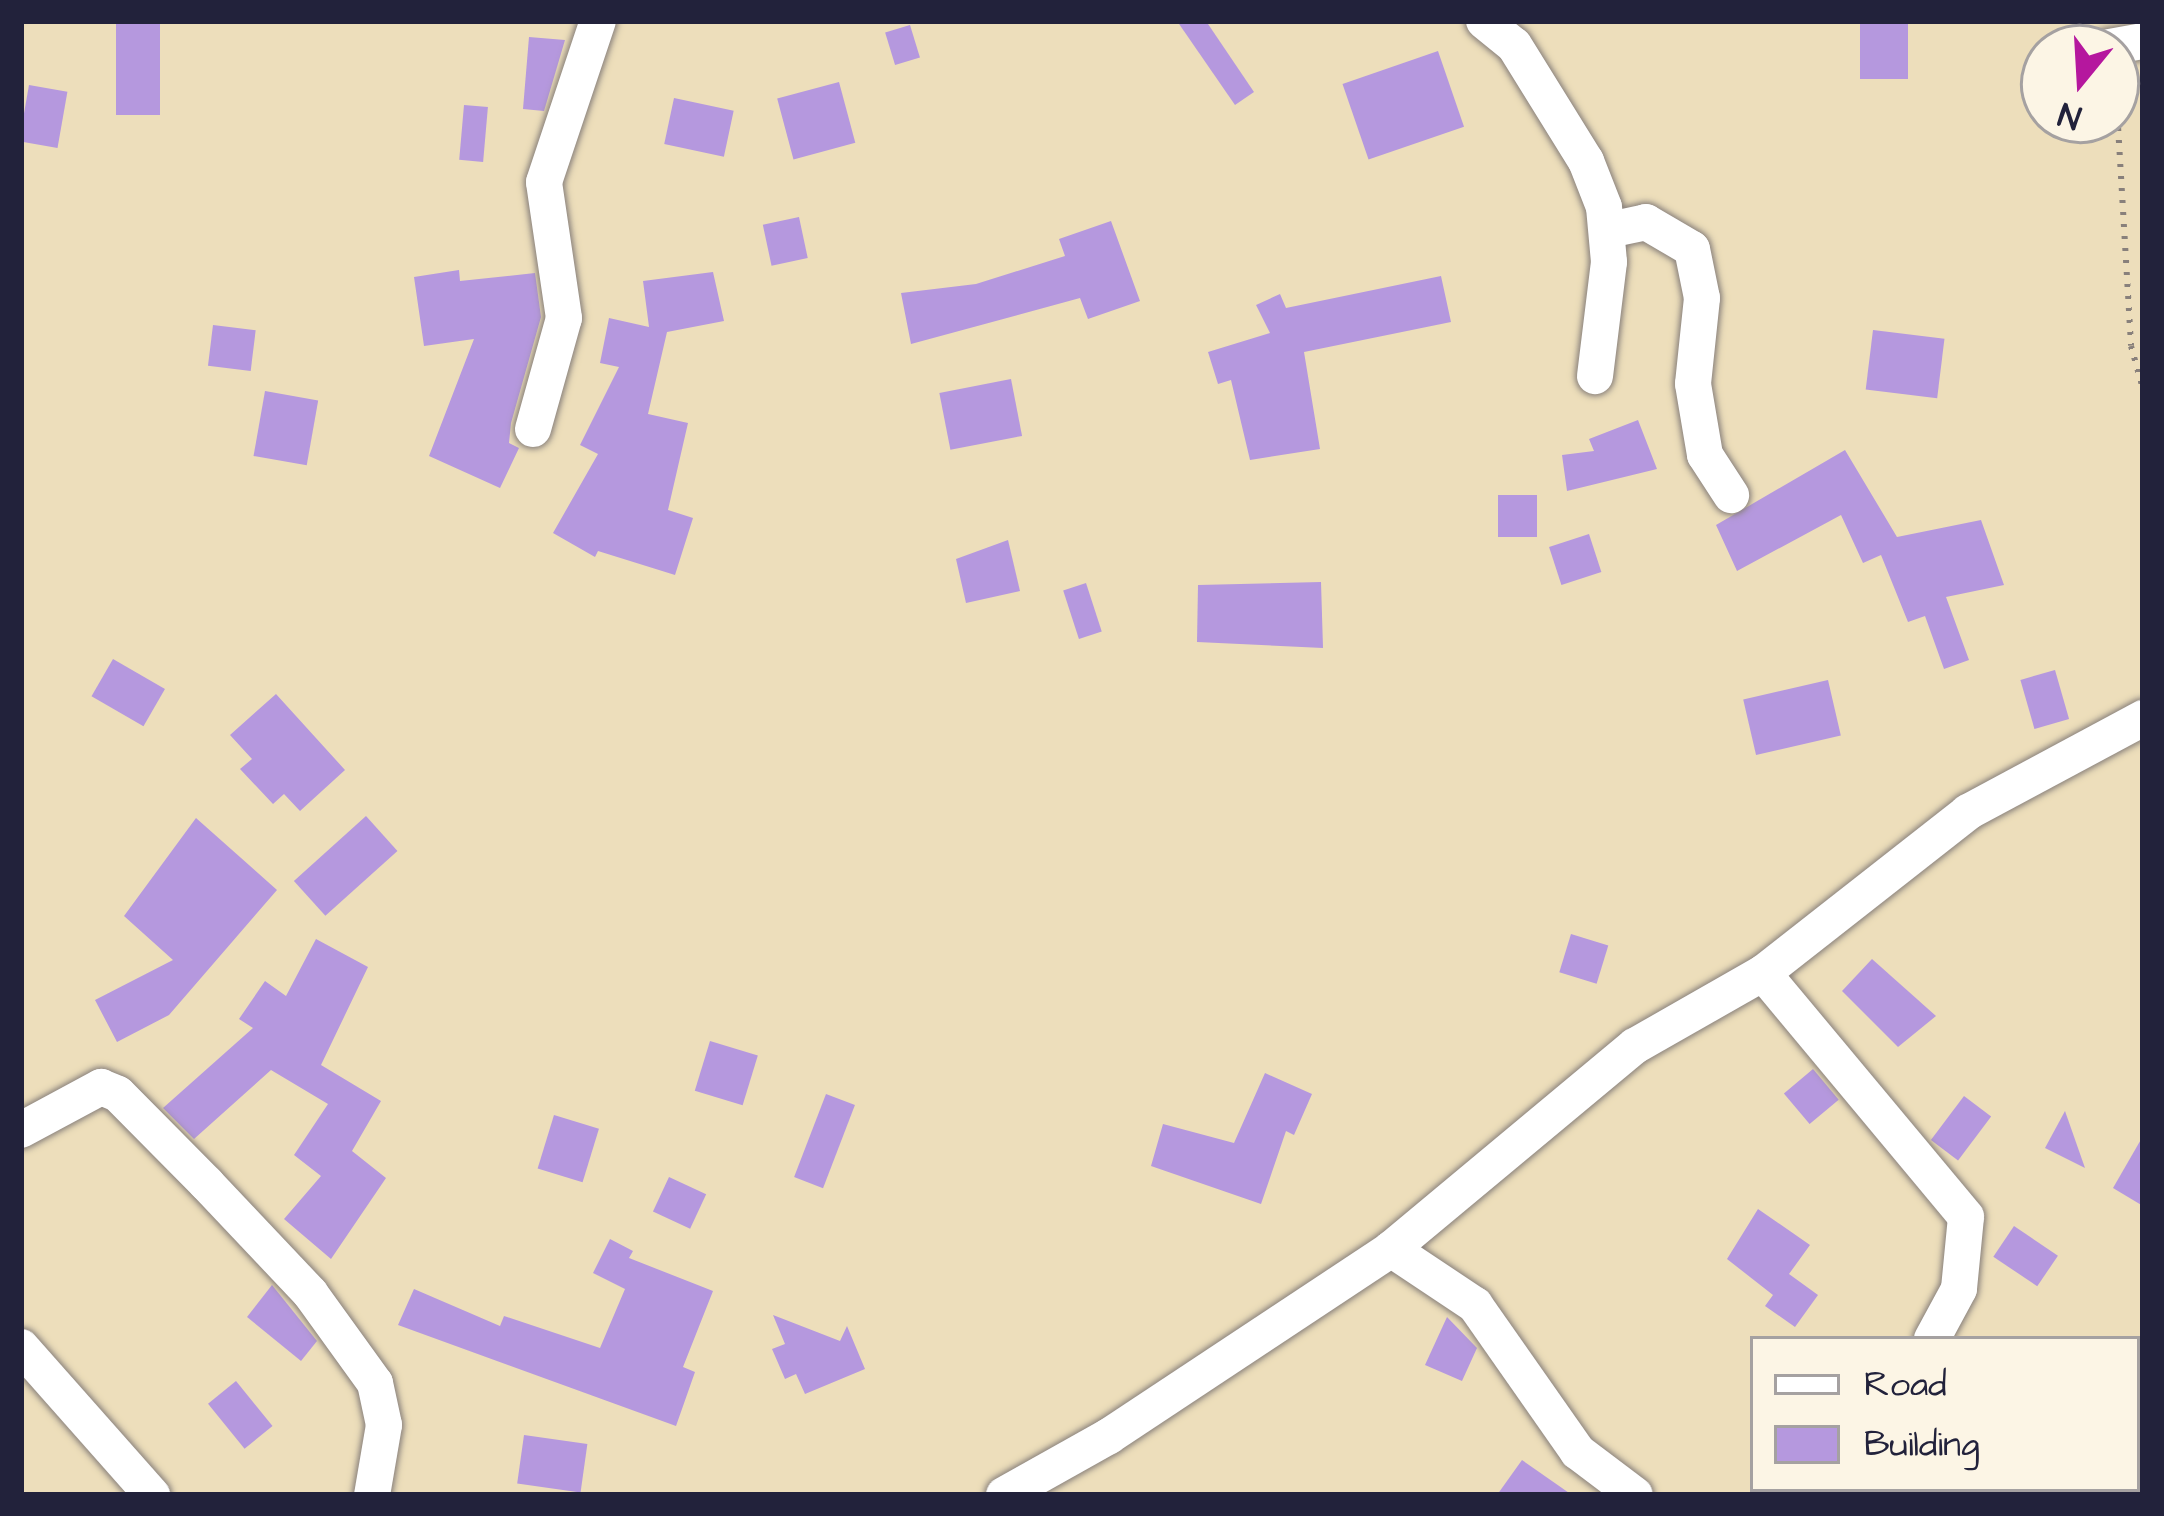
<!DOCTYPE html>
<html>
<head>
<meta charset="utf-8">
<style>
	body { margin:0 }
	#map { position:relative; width:2164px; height:1516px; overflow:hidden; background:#eddebb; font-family:"Architects Daughter",sans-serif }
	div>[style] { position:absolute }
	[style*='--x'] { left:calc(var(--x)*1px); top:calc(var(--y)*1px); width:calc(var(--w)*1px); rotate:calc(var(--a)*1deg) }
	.building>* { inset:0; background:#b598de; transform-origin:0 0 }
	.path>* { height:6px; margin-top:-3px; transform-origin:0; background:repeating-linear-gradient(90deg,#88807b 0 3px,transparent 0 12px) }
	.roads { filter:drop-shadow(0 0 3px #88807b) drop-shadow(0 0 3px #88807b) }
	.street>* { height:36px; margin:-18px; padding:0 18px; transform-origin:18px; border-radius:18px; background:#fff }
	span { translate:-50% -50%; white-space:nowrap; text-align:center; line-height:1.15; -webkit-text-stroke:9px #fcf5e5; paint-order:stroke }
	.frame { position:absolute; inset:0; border:24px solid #22223b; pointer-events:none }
	.legend { position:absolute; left:1750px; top:1336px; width:390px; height:156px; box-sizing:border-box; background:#fcf5e5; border:3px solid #a5a1a1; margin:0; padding:15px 21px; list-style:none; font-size:36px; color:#22223b }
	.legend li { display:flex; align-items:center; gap:24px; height:60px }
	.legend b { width:60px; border:3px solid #a5a1a1 }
	.north { position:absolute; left:2020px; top:24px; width:120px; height:120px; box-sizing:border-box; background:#fcf5e5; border:3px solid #a5a1a1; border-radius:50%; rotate:198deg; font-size:33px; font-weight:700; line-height:48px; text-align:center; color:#22223b }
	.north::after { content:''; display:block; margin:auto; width:42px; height:54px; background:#b5179e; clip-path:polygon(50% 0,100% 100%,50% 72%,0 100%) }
</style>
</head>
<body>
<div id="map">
	<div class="building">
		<i style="left:116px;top:21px;width:44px;height:94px"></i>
		<i style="clip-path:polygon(1177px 21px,1206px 21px,1254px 92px,1235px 105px)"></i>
		<i style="left:1860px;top:21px;width:48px;height:58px"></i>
		<i style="left:910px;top:25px;width:34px;height:26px;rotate:73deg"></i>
		<i style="clip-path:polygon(529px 37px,565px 40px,544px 111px,523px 109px)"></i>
		<i style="left:1438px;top:51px;width:80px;height:101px;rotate:71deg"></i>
		<i style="left:839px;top:82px;width:63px;height:64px;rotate:75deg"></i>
		<i style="left:29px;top:85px;width:39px;height:57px;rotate:10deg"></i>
		<i style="left:674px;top:98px;width:61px;height:47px;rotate:12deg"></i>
		<i style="left:464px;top:105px;width:24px;height:55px;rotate:5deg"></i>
		<i style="left:799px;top:217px;width:42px;height:37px;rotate:78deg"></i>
		<i style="clip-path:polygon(1111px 221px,1140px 301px,1088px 319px,1080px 298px,911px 344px,901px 293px,976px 284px,1065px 256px,1059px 239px)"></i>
		<i style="clip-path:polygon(459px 270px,460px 281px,535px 273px,541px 317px,511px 423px,509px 443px,519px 448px,500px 488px,429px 456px,474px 339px,424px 346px,414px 277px)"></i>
		<i style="clip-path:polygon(713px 272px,724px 321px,667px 332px,648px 414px,688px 423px,668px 510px,693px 518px,675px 575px,598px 551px,595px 557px,553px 533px,598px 454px,580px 445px,619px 367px,600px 363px,609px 318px,649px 327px,643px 281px)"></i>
		<i style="clip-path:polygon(1441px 276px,1451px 322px,1304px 352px,1320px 449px,1250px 460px,1231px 380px,1218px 384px,1208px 352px,1270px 333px,1256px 305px,1280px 294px,1286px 308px)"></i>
		<i style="left:213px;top:325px;width:43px;height:41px;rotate:7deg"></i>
		<i style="left:1873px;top:330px;width:72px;height:60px;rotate:7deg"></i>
		<i style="left:1011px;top:379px;width:58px;height:73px;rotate:79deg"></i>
		<i style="left:265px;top:391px;width:54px;height:66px;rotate:10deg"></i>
		<i style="clip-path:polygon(1638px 420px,1657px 469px,1567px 491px,1562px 455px,1594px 451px,1589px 439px)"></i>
		<i style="clip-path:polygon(1845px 450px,1897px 537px,1981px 520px,2004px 585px,1946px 597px,1969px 660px,1944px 669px,1925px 616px,1908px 622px,1881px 555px,1863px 563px,1841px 515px,1737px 571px,1716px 525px)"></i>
		<i style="left:1537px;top:495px;width:42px;height:39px;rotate:90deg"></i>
		<i style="left:1589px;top:534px;width:40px;height:42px;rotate:72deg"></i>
		<i style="clip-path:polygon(1008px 540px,1020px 591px,966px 603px,956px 559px)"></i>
		<i style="clip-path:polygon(1321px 582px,1323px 648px,1197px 642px,1198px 585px)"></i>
		<i style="left:1086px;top:583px;width:51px;height:24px;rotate:72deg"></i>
		<i style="left:113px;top:659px;width:60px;height:43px;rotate:30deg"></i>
		<i style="left:2055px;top:670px;width:51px;height:36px;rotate:74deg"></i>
		<i style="left:1828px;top:680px;width:57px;height:87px;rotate:77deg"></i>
		<i style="clip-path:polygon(276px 694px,345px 770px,300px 811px,284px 794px,273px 804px,240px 769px,252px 759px,230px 735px)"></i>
		<i style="left:366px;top:816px;width:47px;height:97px;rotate:48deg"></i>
		<i style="clip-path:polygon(196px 818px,277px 890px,169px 1015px,117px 1042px,95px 1000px,173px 960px,124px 916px)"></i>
		<i style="left:1571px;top:934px;width:39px;height:40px;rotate:17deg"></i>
		<i style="clip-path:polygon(316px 939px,368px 967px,321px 1065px,381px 1101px,352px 1151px,386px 1178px,331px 1259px,284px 1219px,321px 1176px,294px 1155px,328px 1104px,271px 1070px,194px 1139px,163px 1108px,253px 1028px,239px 1019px,265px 981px,286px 996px)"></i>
		<i style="clip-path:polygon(1872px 959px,1936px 1016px,1898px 1047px,1842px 991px)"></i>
		<i style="left:710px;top:1041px;width:50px;height:52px;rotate:17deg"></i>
		<i style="left:1813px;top:1069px;width:40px;height:38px;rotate:50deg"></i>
		<i style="clip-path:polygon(1265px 1073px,1312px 1094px,1294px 1135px,1286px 1131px,1261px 1204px,1151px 1166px,1163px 1124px,1234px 1143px)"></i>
		<i style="left:826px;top:1094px;width:31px;height:89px;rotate:21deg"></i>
		<i style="left:1964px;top:1096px;width:34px;height:55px;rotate:37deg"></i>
		<i style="clip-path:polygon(2065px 1111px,2085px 1168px,2045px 1148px)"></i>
		<i style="left:554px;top:1115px;width:47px;height:56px;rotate:17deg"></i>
		<i style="clip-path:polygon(2143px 1136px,2143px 1206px,2113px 1188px)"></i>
		<i style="left:669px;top:1177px;width:41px;height:38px;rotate:25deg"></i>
		<i style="clip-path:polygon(1758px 1209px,1810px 1245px,1789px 1274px,1818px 1295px,1795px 1327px,1765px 1306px,1773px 1295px,1727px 1259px)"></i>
		<i style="left:2014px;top:1226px;width:53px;height:37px;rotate:34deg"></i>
		<i style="clip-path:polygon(610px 1239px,633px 1251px,629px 1258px,713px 1291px,683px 1367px,695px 1372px,676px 1426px,398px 1325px,414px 1289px,500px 1326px,504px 1316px,600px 1348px,625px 1289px,593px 1273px)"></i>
		<i style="clip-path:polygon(272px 1285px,317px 1341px,301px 1361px,247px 1317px)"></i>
		<i style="clip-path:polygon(773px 1315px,840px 1341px,847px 1326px,865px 1369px,805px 1394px,796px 1374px,785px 1379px,772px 1349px,785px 1344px)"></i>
		<i style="clip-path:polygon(1447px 1317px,1477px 1348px,1462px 1381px,1425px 1365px)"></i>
		<i style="left:236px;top:1381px;width:58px;height:36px;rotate:51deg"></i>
		<i style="left:524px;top:1435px;width:64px;height:49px;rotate:8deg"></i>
		<i style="clip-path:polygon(1522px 1460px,1572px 1495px,1497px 1495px)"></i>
	</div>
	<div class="path">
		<i style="--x:2116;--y:92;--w:254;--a:86.6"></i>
		<i style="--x:2131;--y:346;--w:45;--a:74.4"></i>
	</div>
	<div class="roads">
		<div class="street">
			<i style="--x:1484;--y:21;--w:38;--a:39"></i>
			<i style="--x:1514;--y:45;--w:137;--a:58.2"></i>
			<i style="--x:1586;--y:161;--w:49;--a:68.6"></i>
			<i style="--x:1604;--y:207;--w:55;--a:84.8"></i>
			<i style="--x:1609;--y:262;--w:115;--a:97"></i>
			<i style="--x:2109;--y:47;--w:35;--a:-10"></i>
			<i style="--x:1609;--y:230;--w:38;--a:-12"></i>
			<i style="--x:1646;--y:222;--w:53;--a:30.4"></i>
			<i style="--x:1692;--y:249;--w:50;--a:78.5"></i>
			<i style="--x:1702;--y:298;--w:86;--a:96"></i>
			<i style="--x:1693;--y:384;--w:72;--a:80.4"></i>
			<i style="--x:1705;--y:455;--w:48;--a:57"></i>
			<i style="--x:533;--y:429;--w:115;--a:-74.4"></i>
			<i style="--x:564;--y:318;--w:137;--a:-98.4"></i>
			<i style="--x:544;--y:182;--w:170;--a:-71.5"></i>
			<i style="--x:1763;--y:973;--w:317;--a:50.2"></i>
			<i style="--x:1966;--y:1217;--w:72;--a:95.6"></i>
			<i style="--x:1959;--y:1289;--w:57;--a:118.4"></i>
			<i style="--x:21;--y:1130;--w:91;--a:-28.3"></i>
			<i style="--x:101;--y:1087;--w:18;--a:22"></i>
			<i style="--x:118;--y:1094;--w:127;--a:45.3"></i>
			<i style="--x:207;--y:1184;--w:150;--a:46.6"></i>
			<i style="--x:310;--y:1293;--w:111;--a:54.2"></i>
			<i style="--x:375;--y:1383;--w:43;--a:77.9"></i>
			<i style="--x:384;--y:1425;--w:71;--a:99.7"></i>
			<i style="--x:1391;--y:1249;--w:101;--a:33.7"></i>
			<i style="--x:1475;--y:1305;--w:179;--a:55"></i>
			<i style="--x:1578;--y:1452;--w:71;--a:37"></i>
			<i style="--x:21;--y:1347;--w:198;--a:48.5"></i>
			<i style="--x:1004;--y:1495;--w:120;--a:-29.3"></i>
			<i style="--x:1109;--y:1436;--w:338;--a:-33.5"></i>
			<i style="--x:1391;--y:1249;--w:317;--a:-39.8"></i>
			<i style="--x:1635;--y:1046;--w:147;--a:-29.7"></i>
			<i style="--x:1763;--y:973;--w:261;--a:-38.1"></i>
			<i style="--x:1968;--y:812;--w:199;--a:-28.2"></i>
			<i style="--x:1806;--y:1495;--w:8;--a:-50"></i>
		</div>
	</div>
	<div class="frame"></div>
	<ul class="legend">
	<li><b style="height:15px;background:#fff"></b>Road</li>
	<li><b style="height:33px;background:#b598de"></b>Building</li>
	</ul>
	<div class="north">N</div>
</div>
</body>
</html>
